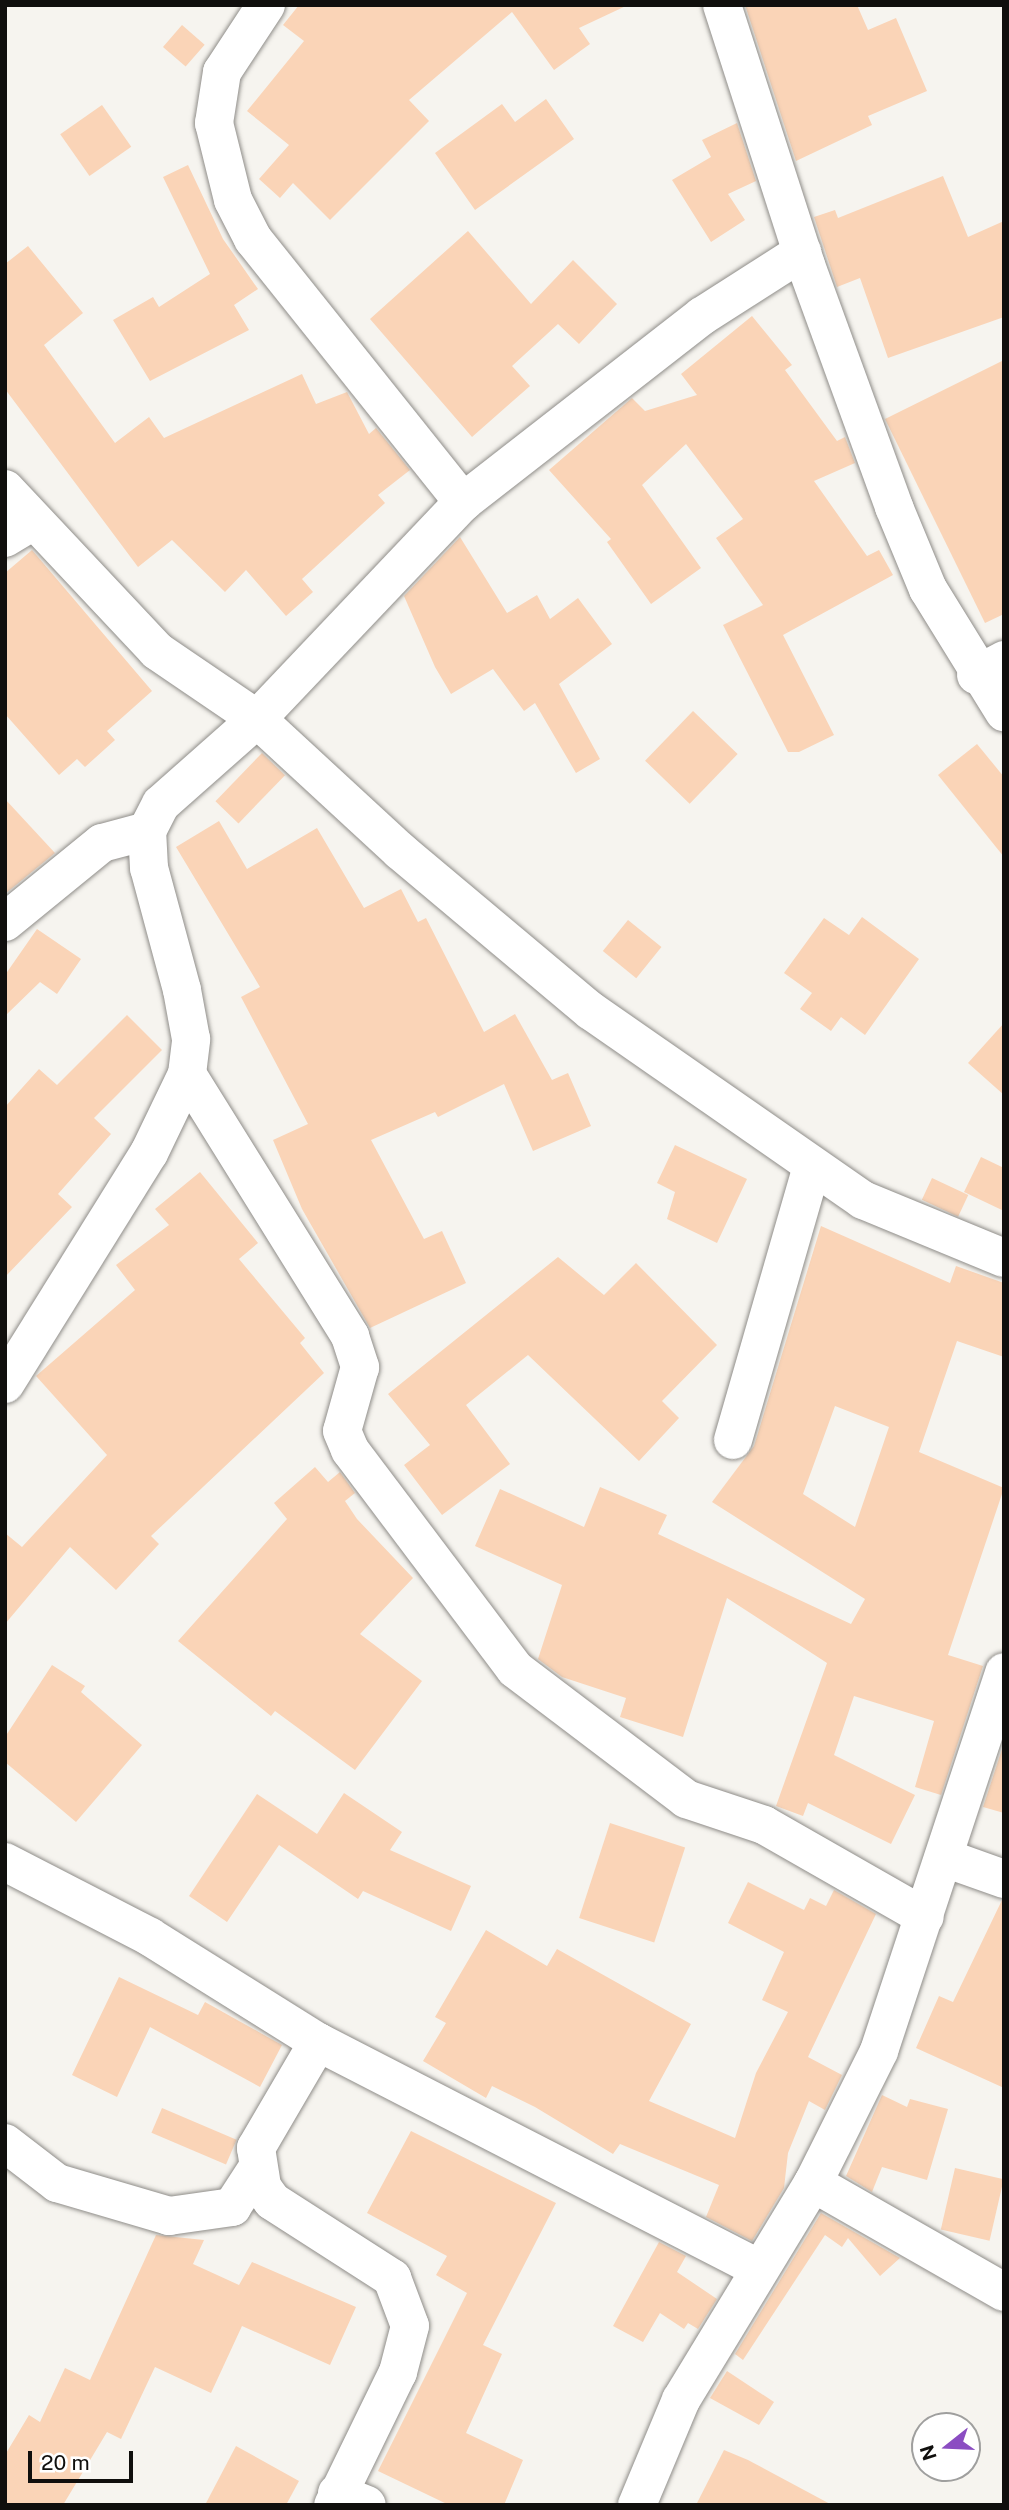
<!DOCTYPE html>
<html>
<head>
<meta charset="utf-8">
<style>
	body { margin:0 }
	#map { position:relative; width:1009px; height:2510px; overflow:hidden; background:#f6f4ef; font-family:"Public Sans",sans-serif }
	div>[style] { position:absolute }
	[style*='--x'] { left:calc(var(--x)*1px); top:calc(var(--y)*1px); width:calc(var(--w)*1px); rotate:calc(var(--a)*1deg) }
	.building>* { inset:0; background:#fad4b7; transform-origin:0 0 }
	.roads { filter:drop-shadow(0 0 2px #8f8d89) drop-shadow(0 0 2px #8f8d89) }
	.street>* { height:38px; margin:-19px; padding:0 19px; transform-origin:19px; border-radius:19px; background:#fff }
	span { translate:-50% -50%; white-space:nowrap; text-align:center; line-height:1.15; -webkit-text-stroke:5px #fff; paint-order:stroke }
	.frame { position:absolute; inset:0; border:7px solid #100f0d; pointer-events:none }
	.north { position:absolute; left:911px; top:2412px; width:70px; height:70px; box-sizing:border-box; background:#fff; border:2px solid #9f9f9e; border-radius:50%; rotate:252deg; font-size:19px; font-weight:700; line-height:28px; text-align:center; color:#100f0d }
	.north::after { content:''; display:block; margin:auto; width:24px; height:32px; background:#8b4dc2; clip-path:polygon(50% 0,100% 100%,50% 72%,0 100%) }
	.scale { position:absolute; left:28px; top:2451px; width:105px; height:32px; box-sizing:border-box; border:4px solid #100f0d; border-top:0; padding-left:9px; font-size:21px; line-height:24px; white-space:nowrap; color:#100f0d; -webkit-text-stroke:5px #fff; paint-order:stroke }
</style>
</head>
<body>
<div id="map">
	<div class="building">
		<i style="clip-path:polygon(299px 5px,628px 5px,579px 28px,590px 44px,554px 70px,512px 12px,409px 100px,429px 121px,330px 220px,293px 183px,280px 198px,259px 179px,289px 145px,247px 111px,304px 41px,283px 25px)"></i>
		<i style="clip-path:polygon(745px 5px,857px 5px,868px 30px,896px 18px,927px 91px,868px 116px,872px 125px,796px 161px)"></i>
		<i style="left:182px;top:25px;width:30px;height:29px;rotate:41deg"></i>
		<i style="clip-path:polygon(546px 99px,574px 139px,475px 210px,435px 153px,502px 104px,515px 122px)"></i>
		<i style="left:102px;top:105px;width:51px;height:51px;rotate:55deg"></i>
		<i style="clip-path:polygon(737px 123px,756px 181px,728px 194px,745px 220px,711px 242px,672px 180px,711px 157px,702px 140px)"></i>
		<i style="clip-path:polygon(188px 165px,223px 239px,258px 289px,234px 305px,249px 330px,150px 381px,113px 320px,153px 297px,159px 307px,210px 274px,163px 177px)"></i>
		<i style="clip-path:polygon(943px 176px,968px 237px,1004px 221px,1004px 317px,888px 358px,860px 278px,837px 287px,814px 217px,835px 210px,838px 218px)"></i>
		<i style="clip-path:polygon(468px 231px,531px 304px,573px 260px,617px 304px,579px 344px,558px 324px,512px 366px,530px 386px,472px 437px,370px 319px)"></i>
		<i style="clip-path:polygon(28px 246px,83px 313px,44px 345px,115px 443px,149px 417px,164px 438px,302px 374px,316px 404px,347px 392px,369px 434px,376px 428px,410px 470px,378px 495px,385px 503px,302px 579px,313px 592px,286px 616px,246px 570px,225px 592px,172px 540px,138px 567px,5px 389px,5px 264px)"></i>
		<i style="clip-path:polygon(752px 316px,792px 365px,785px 370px,837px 441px,845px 437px,855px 463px,814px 481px,867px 556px,879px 550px,893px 575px,783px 635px,834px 735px,799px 752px,788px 752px,723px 625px,763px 605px,716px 538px,743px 519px,686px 444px,642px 485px,701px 568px,651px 604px,607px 542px,611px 539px,549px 470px,632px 398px,645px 411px,697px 395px,681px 374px)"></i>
		<i style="clip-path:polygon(1004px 360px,1004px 614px,985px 623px,885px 419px)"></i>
		<i style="clip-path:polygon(460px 537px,507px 613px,537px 595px,550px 619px,578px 598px,612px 644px,559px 684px,600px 759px,576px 773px,535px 703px,524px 711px,493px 669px,451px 694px,435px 667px,404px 596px)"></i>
		<i style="clip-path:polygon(32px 550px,152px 691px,107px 731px,115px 740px,85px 767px,77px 759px,59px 775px,5px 714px,5px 573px)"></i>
		<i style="left:693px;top:711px;width:62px;height:69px;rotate:44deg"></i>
		<i style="clip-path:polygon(977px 744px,1004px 777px,1004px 857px,938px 775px)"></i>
		<i style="left:262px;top:753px;width:32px;height:67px;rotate:44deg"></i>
		<i style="clip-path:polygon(5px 799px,55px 853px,5px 894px)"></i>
		<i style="clip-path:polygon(219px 821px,247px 869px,317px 828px,364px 908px,401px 889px,418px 922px,426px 918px,484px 1032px,515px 1014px,552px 1080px,568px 1073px,591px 1126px,533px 1151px,504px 1084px,438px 1117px,435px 1112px,371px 1140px,424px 1239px,442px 1231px,466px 1283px,370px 1328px,302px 1209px,273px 1140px,308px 1124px,241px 997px,260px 987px,176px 847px)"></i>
		<i style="clip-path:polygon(862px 917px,919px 959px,865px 1035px,841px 1017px,831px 1031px,800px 1009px,812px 993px,784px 973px,824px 918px,849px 935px)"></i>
		<i style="left:628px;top:920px;width:43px;height:40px;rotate:39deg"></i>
		<i style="clip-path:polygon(37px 929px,81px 959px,57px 994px,40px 982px,5px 1016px,5px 975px)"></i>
		<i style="clip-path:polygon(127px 1015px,162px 1050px,94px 1118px,111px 1134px,58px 1194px,72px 1207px,5px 1277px,5px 1107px,39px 1069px,57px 1085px)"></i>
		<i style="clip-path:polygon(1004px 1023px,1004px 1095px,968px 1063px)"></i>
		<i style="clip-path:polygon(675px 1145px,747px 1179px,717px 1243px,667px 1219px,675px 1192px,657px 1183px)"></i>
		<i style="clip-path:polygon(981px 1157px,1004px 1168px,1004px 1211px,964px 1192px)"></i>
		<i style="clip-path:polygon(200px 1172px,258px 1243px,239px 1259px,305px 1338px,300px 1343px,324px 1373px,151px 1536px,159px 1544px,116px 1590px,70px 1547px,5px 1624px,5px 1533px,22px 1547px,107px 1455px,36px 1376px,135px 1290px,116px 1265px,169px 1225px,155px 1209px)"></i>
		<i style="left:932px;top:1178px;width:40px;height:24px;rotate:25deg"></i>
		<i style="clip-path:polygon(evenodd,821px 1226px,950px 1283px,956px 1266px,1004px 1283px,1004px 1357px,957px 1341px,919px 1452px,1004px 1488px,948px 1655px,983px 1666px,941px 1795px,915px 1787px,934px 1721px,854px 1696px,834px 1755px,915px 1795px,891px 1844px,808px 1803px,803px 1816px,776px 1806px,827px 1663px,727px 1598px,683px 1737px,620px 1717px,626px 1698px,562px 1677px,538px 1659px,562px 1585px,475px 1546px,500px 1489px,584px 1527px,600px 1487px,667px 1515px,658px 1534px,851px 1624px,865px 1599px,712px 1502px,754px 1446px,821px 1226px,835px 1406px,889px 1427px,855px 1527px,803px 1494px,835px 1406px)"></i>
		<i style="clip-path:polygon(558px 1257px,604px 1295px,636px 1263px,717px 1345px,662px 1401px,679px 1418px,639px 1461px,528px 1355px,466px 1405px,510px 1464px,442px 1515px,404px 1465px,430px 1445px,388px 1394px)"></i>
		<i style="clip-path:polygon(315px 1467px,328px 1482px,340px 1472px,355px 1493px,345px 1501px,357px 1519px,413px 1578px,360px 1634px,422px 1681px,355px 1770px,275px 1711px,271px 1716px,178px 1641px,287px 1519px,274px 1503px)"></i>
		<i style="clip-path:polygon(52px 1665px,85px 1686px,81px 1692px,142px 1745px,76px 1822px,5px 1762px,5px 1737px)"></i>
		<i style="clip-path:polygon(1004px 1743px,1004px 1813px,983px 1807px)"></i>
		<i style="clip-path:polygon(344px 1793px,402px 1832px,390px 1850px,471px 1886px,451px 1931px,363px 1891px,358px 1899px,279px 1845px,227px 1922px,189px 1896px,257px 1794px,317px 1834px)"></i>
		<i style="left:610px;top:1823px;width:79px;height:100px;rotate:18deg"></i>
		<i style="clip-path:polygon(748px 1882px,804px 1910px,810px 1898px,826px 1906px,834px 1890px,876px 1914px,808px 2057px,842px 2075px,825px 2110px,809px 2101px,788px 2153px,784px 2188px,752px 2241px,706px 2217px,719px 2185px,620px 2144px,613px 2154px,535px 2107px,492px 2086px,486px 2098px,423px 2061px,446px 2023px,435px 2017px,486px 1930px,547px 1966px,557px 1949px,691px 2024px,649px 2101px,735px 2138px,756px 2073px,788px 2012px,762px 2000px,784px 1952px,728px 1923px)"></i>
		<i style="clip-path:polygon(1002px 1900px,1004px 1900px,1004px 2088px,916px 2048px,939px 1996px,953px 2002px)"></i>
		<i style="clip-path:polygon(119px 1977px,198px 2015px,205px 2002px,282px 2045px,260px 2087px,150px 2027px,117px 2097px,72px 2075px)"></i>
		<i style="clip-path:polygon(882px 2095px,907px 2107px,910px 2099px,948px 2109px,927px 2180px,882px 2167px,872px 2192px,846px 2176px)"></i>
		<i style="left:162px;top:2108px;width:81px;height:27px;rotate:23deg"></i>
		<i style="clip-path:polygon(411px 2131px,556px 2203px,483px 2345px,502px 2354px,466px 2433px,523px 2460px,504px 2505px,449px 2505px,378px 2471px,467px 2293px,436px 2275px,447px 2256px,367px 2213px)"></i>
		<i style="left:955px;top:2168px;width:50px;height:63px;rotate:13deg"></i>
		<i style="clip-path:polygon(821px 2213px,900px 2258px,880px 2276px,848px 2238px,842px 2247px,825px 2235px,743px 2360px,735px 2354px)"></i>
		<i style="clip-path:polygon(156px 2235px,204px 2240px,193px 2264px,239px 2285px,252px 2262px,356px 2307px,330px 2365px,242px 2326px,211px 2393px,155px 2367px,121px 2439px,107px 2432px,63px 2505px,5px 2505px,5px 2455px,29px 2415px,40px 2422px,65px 2368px,90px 2380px)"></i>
		<i style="clip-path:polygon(659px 2242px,686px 2256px,677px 2272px,717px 2299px,698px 2329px,688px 2323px,684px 2329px,660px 2313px,643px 2342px,613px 2326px)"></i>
		<i style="clip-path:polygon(727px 2371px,774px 2402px,759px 2425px,710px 2398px)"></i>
		<i style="clip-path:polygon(236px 2446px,299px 2481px,286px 2505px,205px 2505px)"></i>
		<i style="clip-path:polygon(724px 2450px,748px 2460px,832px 2505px,696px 2505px)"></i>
	</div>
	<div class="roads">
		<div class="street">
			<i style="--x:266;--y:5;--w:80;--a:123.3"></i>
			<i style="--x:222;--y:72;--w:52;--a:98.9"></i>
			<i style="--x:214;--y:123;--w:79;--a:76.1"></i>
			<i style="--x:233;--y:200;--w:44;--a:62.9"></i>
			<i style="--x:253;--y:239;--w:337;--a:51.4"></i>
			<i style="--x:722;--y:5;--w:273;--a:72.1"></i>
			<i style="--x:806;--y:265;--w:258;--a:70"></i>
			<i style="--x:894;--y:507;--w:89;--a:67.5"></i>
			<i style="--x:928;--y:589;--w:145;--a:58.3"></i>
			<i style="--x:5;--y:489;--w:222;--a:46.8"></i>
			<i style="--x:157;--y:651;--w:121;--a:34.2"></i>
			<i style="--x:257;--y:719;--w:195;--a:42.7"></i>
			<i style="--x:400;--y:851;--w:249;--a:40"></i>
			<i style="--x:591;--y:1011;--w:331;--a:34.8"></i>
			<i style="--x:863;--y:1200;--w:152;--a:22.4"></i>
			<i style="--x:5;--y:538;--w:31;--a:-31"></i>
			<i style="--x:976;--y:675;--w:32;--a:-28"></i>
			<i style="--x:5;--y:922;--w:125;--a:-39.2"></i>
			<i style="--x:102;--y:843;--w:47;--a:-14.9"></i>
			<i style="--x:187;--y:1074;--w:309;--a:58.1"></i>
			<i style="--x:350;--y:1336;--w:33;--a:72"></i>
			<i style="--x:360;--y:1367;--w:66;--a:105.7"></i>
			<i style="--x:342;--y:1431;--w:21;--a:67"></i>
			<i style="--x:350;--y:1450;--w:274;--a:53"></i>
			<i style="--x:515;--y:1669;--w:215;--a:37.2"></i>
			<i style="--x:686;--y:1799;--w:82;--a:18.4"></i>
			<i style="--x:764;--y:1825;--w:185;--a:29.7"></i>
			<i style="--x:5;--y:1384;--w:272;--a:-58.1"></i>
			<i style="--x:149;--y:1153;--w:88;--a:-64.3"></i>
			<i style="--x:187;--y:1074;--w:35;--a:-83"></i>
			<i style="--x:191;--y:1039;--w:50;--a:-100.4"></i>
			<i style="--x:182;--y:990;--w:126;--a:-105.1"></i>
			<i style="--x:149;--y:868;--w:37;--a:-93"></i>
			<i style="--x:147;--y:831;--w:30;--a:-63"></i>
			<i style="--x:161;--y:804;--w:128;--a:-41.5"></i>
			<i style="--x:257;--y:719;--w:299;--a:-46.5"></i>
			<i style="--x:463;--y:502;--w:303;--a:-37.9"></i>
			<i style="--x:702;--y:316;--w:119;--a:-32.6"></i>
			<i style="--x:733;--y:1440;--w:282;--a:-73.9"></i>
			<i style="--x:945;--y:1858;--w:63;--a:19.6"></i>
			<i style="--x:5;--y:1862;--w:163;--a:27.3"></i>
			<i style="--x:150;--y:1937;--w:198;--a:32"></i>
			<i style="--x:318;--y:2042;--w:495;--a:27.2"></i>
			<i style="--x:318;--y:2042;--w:123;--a:120.3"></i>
			<i style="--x:256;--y:2148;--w:39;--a:81"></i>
			<i style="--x:262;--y:2187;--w:17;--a:54"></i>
			<i style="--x:272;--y:2201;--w:143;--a:32.7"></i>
			<i style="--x:392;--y:2278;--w:51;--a:69.4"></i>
			<i style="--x:410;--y:2326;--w:48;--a:104.6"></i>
			<i style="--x:398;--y:2372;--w:148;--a:116"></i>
			<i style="--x:5;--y:2143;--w:66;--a:37.6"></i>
			<i style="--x:57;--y:2183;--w:117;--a:16.4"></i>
			<i style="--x:169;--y:2216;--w:64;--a:-8.1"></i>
			<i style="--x:232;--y:2207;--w:48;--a:-57"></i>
			<i style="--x:813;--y:2183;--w:220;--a:29.7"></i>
			<i style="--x:337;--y:2493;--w:32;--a:22"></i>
			<i style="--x:637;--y:2505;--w:114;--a:-67.3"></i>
			<i style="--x:681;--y:2400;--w:254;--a:-58.7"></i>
			<i style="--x:813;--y:2183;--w:148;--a:-63.4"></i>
			<i style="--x:879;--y:2051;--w:399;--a:-71.7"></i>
		</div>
	</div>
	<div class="frame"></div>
	<div class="north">N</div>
	<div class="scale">20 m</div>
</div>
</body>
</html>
